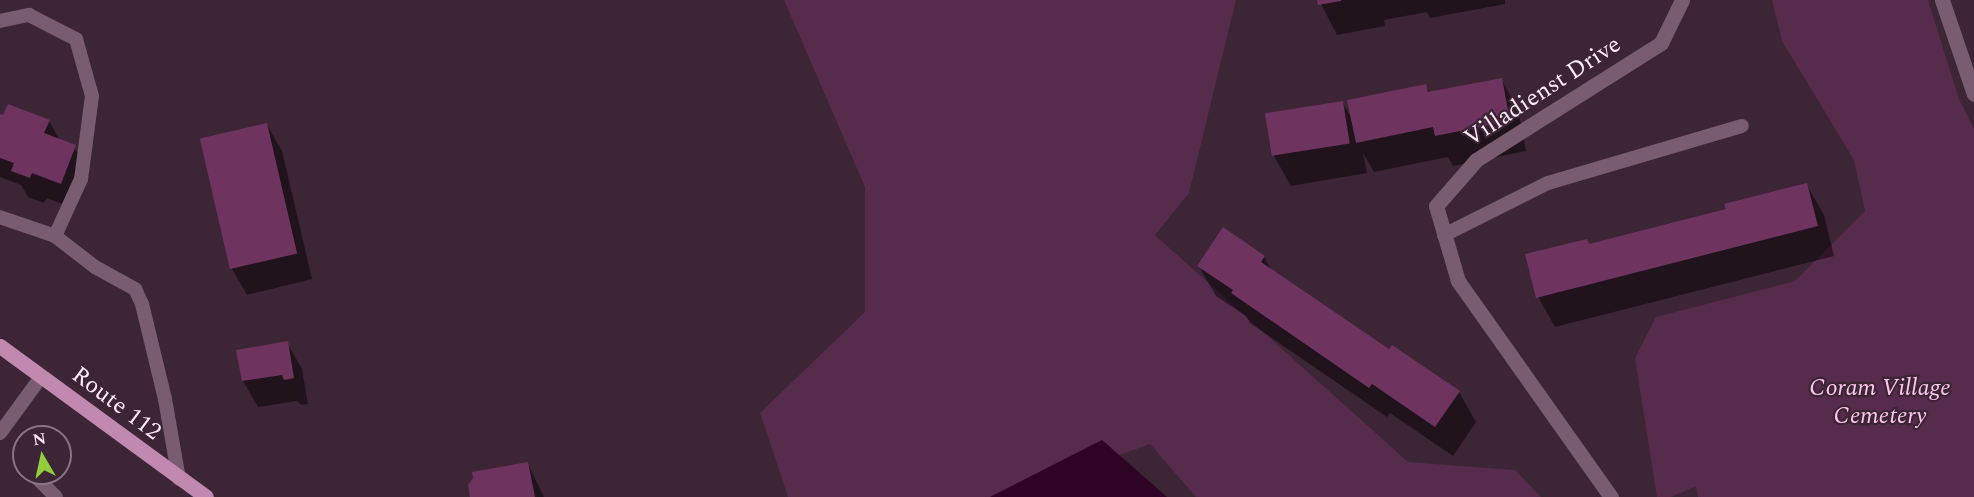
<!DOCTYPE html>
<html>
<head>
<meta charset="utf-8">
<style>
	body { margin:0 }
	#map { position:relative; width:1974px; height:497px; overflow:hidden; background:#3c2535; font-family:Spectral,serif }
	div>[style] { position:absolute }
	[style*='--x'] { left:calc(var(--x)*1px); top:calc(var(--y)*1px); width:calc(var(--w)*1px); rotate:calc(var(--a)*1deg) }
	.green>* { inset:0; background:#572b4b }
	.water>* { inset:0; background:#2e0324 }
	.shadow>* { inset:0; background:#0007 }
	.building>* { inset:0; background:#6f335f; transform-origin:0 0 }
	.lane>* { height:14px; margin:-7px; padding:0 7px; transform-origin:7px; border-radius:7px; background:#795c6f }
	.street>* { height:15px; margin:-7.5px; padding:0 7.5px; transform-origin:7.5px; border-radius:7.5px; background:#795c6f }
	.primary>* { height:15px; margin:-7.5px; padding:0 7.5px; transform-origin:7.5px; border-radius:7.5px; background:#c289b0 }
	span { translate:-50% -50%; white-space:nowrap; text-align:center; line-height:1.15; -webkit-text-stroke:4.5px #3c2535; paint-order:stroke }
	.street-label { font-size:24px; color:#fcecf6 }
	.park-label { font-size:24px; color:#fec6ec; font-style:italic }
	.north { position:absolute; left:12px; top:425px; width:60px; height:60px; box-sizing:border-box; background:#3c2535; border:2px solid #897582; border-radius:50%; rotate:351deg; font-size:16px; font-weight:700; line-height:24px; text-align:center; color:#fcecf6 }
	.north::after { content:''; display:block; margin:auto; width:21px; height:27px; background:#93cc3d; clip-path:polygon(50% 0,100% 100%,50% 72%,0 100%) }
</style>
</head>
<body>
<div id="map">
	<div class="green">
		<i style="clip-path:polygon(784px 0,1236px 0,1189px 193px,1155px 235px,1408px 462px,1515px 470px,1541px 497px,1196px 497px,1150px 444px,1002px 497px,788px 497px,760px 413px,865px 312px,865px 187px)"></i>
		<i style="clip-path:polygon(1772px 0,1928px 0,1959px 99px,1974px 129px,1974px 497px,1698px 497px,1696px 486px,1671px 497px,1657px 497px,1635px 358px,1656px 317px,1795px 281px,1865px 211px,1854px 160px,1782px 41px)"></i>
	</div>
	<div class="water">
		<i style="clip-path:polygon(1102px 440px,1167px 497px,990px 497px)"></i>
	</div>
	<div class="shadow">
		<i style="clip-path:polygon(1319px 0,1505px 0,1505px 4px,1430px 18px,1427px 12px,1384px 20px,1385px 26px,1337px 35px)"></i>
		<i style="clip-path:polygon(1501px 79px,1518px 109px,1526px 151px,1453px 166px,1448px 157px,1374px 172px,1363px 153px,1367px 173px,1291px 186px,1274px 156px,1267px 115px,1342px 102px,1352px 119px,1425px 85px,1430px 93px)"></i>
		<i style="clip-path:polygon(0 116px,49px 121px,60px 141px,74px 147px,89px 173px,75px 209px,47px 198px,44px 203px,28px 197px,21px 185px,0 177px)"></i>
		<i style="clip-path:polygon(267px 125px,282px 151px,312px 279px,247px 295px,232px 269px)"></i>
		<i style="clip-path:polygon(1806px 184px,1824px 215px,1834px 256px,1555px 327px,1538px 297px,1590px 245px,1727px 210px)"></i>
		<i style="clip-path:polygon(1264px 257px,1272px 271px,1389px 352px,1459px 392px,1476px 422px,1453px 456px,1390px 413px,1387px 417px,1250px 323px,1246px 316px,1216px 296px,1199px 266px)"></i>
		<i style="clip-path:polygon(287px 343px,302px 369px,308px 404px,301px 405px,297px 401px,258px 407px,243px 381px,238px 351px)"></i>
		<i style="clip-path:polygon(528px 464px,544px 497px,472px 497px)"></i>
	</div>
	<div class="building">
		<i style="clip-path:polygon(1317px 0,1341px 0,1341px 1px,1318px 5px)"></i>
		<i style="clip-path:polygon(1502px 78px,1510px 121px,1435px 136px,1433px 127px,1356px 143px,1347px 100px,1426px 84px,1428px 92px)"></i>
		<i style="left:1343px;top:101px;width:43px;height:79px;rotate:81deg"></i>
		<i style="clip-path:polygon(8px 104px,50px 120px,44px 133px,76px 145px,61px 184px,32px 173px,30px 178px,11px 171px,14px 163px,0 158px,0 114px,3px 115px)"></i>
		<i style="left:267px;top:123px;width:134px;height:69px;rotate:77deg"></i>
		<i style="clip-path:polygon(1807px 183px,1818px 226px,1536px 298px,1525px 254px,1587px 239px,1589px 244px,1726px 209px,1724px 204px)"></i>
		<i style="clip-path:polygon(1223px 227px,1265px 256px,1261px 262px,1389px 349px,1392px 345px,1460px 391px,1435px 427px,1372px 384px,1369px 388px,1231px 293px,1233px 290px,1197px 266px)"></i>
		<i style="clip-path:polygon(288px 341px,294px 378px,284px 380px,282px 375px,242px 381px,236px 350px)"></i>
		<i style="clip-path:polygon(528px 462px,535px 497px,470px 497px,468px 485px,473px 478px,472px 472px)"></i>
	</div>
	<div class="lane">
		<i style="--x:0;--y:21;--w:30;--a:-12"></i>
		<i style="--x:29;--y:15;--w:53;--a:27.1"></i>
		<i style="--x:76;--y:39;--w:59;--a:74.3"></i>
		<i style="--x:92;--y:96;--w:84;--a:97.5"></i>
		<i style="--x:81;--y:179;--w:63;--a:114.5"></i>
		<i style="--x:55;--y:236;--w:51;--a:37.8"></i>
		<i style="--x:95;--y:267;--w:46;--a:28.8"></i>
		<i style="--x:135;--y:289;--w:17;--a:65"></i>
		<i style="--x:142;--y:304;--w:98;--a:76.4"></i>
		<i style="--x:165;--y:399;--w:81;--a:80.1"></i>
		<i style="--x:0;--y:217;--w:58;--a:19.1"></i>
		<i style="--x:1444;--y:235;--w:116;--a:-26.6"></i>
		<i style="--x:1548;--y:183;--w:202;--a:-16.4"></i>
		<i style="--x:0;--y:433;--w:69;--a:-53.8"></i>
		<i style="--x:34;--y:475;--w:31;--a:45"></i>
	</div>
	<div class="street">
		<i style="--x:1942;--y:0;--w:99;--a:71.2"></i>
		<i style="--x:1611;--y:497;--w:265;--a:-125.3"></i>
		<i style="--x:1458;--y:281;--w:78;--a:-106.3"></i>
		<i style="--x:1436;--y:206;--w:61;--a:-49"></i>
		<i style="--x:1476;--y:160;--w:219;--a:-32.3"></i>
		<i style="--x:1661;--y:43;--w:48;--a:-64"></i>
	</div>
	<div class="primary">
		<i style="--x:0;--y:346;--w:255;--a:36.2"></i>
	</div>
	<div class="street-label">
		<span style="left:1543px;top:92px;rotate:-33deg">Villadienst Drive</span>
		<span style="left:116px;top:404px;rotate:37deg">Route 112</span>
	</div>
	<div class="park-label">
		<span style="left:1880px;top:403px">Coram Village<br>Cemetery</span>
	</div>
	<div class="north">N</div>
</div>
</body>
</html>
